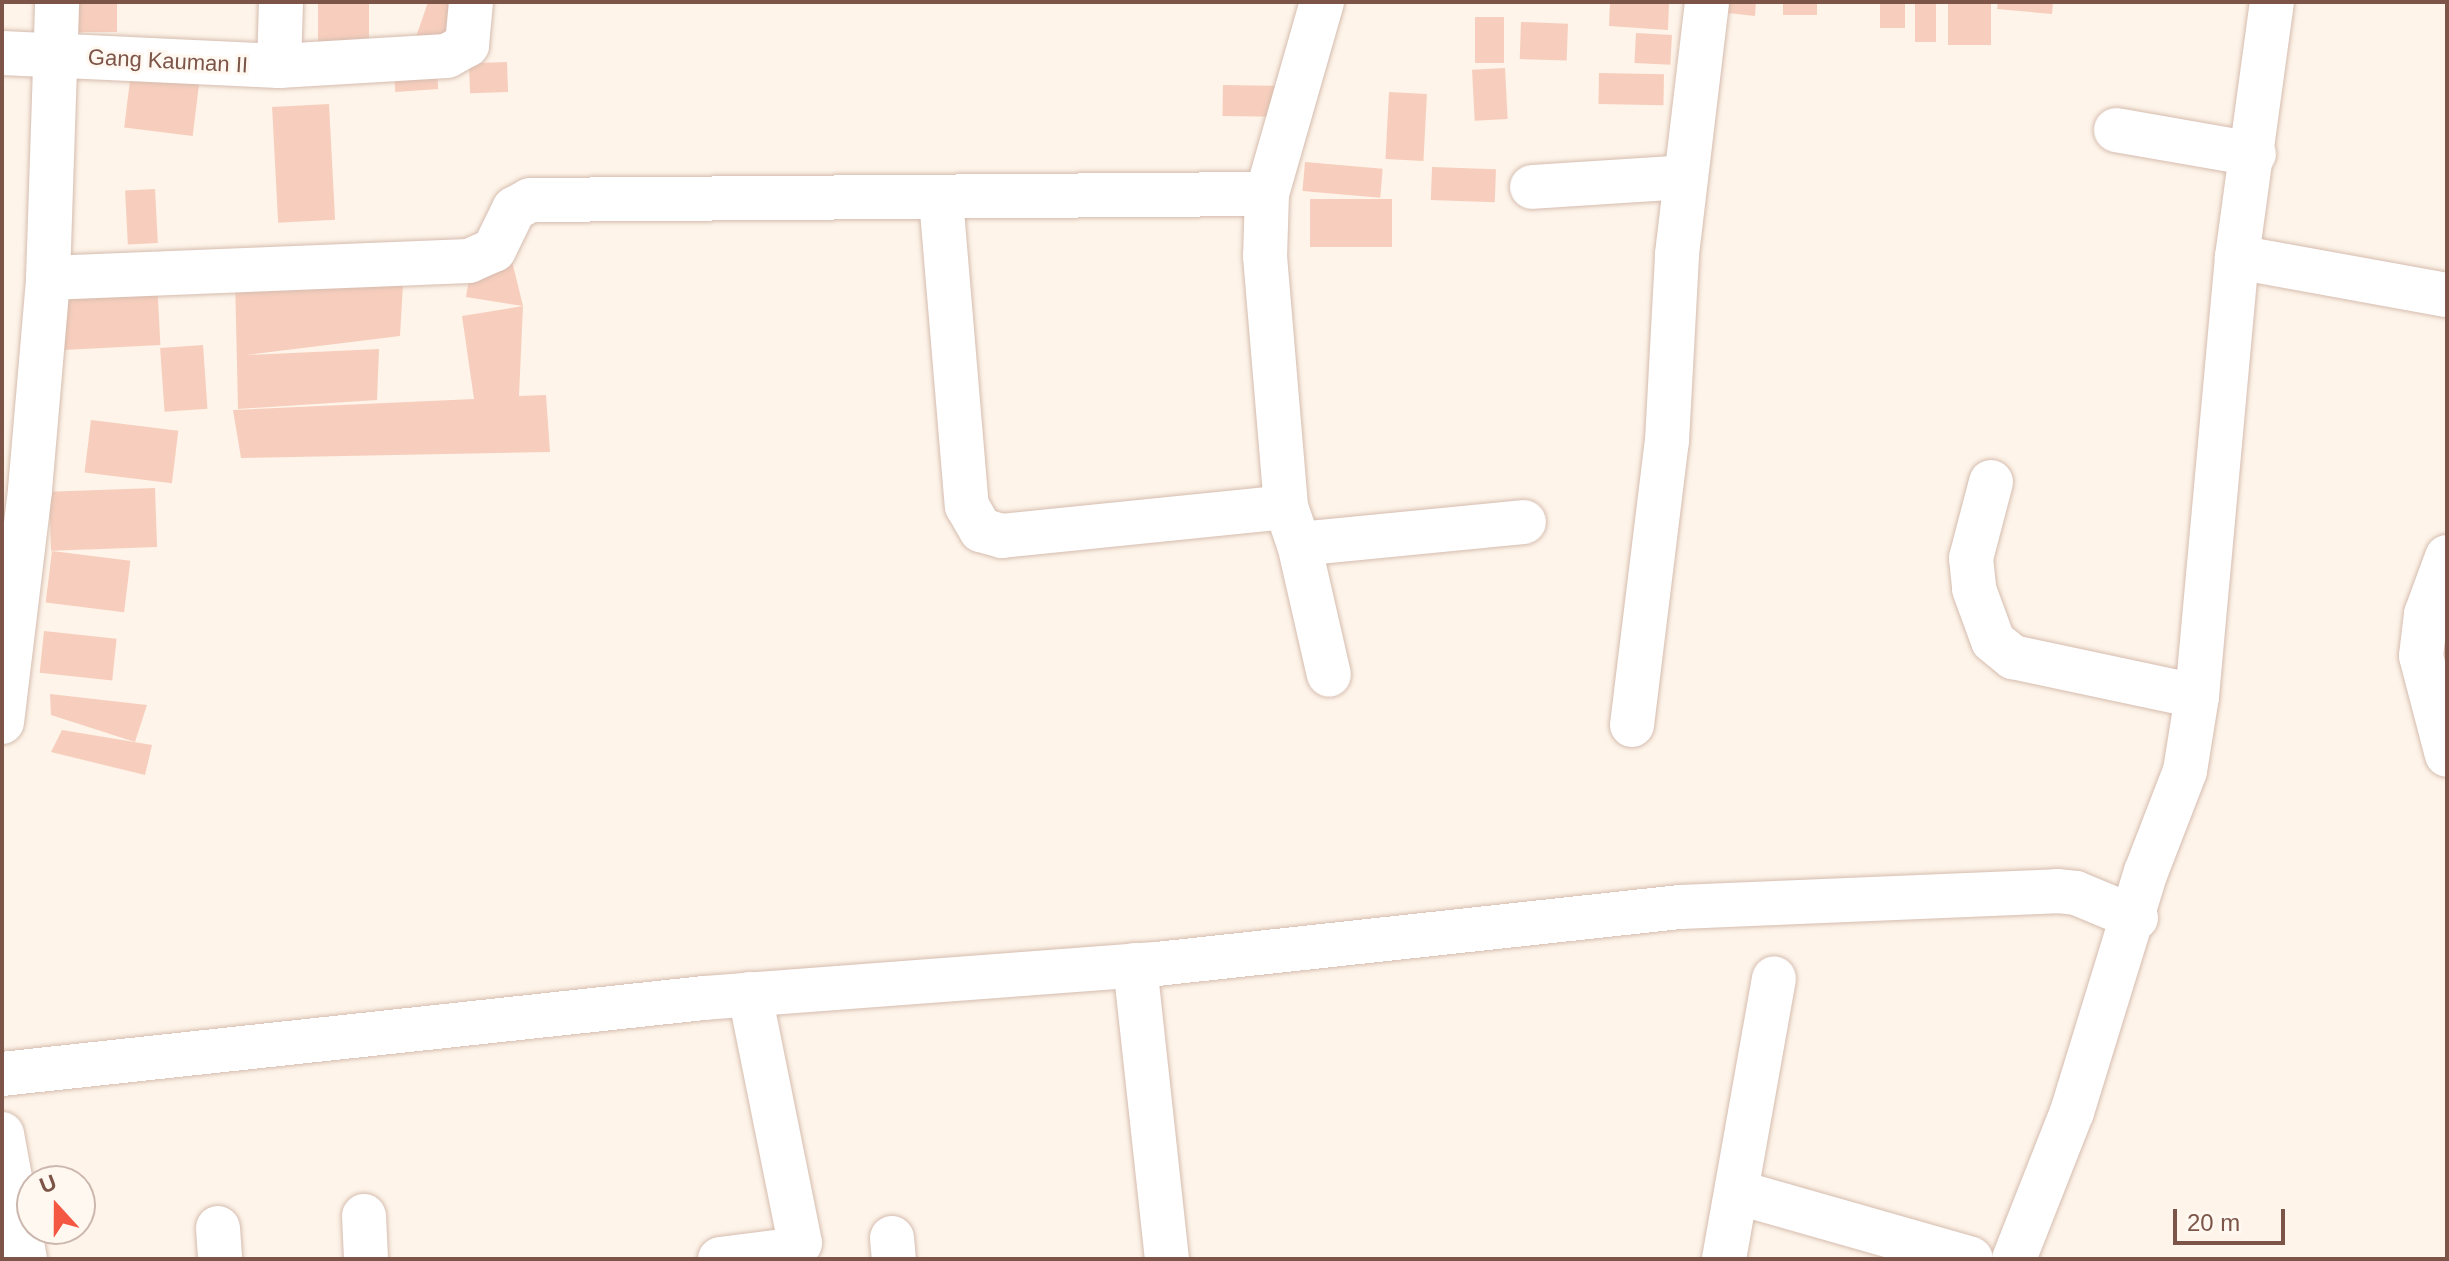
<!DOCTYPE html>
<html>
<head>
<meta charset="utf-8">
<style>
	body { margin:0 }
	#map { position:relative; width:2449px; height:1261px; overflow:hidden; background:#fef4e9; font-family:Arial,sans-serif }
	div>[style] { position:absolute }
	[style*='--x'] { left:calc(var(--x)*1px); top:calc(var(--y)*1px); width:calc(var(--w)*1px); rotate:calc(var(--a)*1deg) }
	.building>* { inset:0; background:#f7cebd; transform-origin:0 0 }
	.roads { filter:drop-shadow(0 0 2px #d5bcaf) drop-shadow(0 0 2px #d5bcaf) }
	.minor>* { height:44px; margin:-22px; padding:0 22px; transform-origin:22px; border-radius:22px; background:#fff }
	span { translate:-50% -50%; white-space:nowrap; text-align:center; line-height:1.15; -webkit-text-stroke:6px #fff8f1; paint-order:stroke }
	.street-label { font-size:22px; color:#7d5548 }
	.frame { position:absolute; inset:0; border:4px solid #7d5548; pointer-events:none }
	.north { position:absolute; left:16px; top:1165px; width:80px; height:80px; box-sizing:border-box; background:#fff8f1; border:2px solid #cbb7ad; border-radius:50%; rotate:339deg; font-size:22px; font-weight:700; line-height:32px; text-align:center; color:#7d5548 }
	.north::after { content:''; display:block; margin:auto; width:28px; height:36px; background:#f45742; clip-path:polygon(50% 0,100% 100%,50% 72%,0 100%) }
	.scale { position:absolute; left:2173px; top:1209px; width:112px; height:36px; box-sizing:border-box; border:4px solid #7d5548; border-top:0; padding-left:10px; font-size:24px; line-height:28px; white-space:nowrap; color:#7d5548; -webkit-text-stroke:6px #fff8f1; paint-order:stroke }
</style>
</head>
<body>
<div id="map">
	<div class="building">
		<i style="left:75px;top:2px;width:42px;height:30px"></i>
		<i style="left:318px;top:2px;width:51px;height:41px"></i>
		<i style="clip-path:polygon(428px 2px,456px 2px,441px 45px,416px 37px)"></i>
		<i style="clip-path:polygon(1610px 2px,1669px 2px,1668px 30px,1609px 26px)"></i>
		<i style="clip-path:polygon(1729px 2px,1756px 2px,1755px 16px,1728px 13px)"></i>
		<i style="left:1783px;top:2px;width:34px;height:13px"></i>
		<i style="left:1880px;top:2px;width:25px;height:26px"></i>
		<i style="left:1915px;top:2px;width:21px;height:40px"></i>
		<i style="left:1948px;top:2px;width:43px;height:43px"></i>
		<i style="clip-path:polygon(1998px 2px,2053px 2px,2052px 14px,1997px 9px)"></i>
		<i style="left:1504px;top:17px;width:46px;height:29px;rotate:90deg"></i>
		<i style="left:1521px;top:22px;width:47px;height:37px;rotate:2deg"></i>
		<i style="left:1636px;top:33px;width:36px;height:30px;rotate:3deg"></i>
		<i style="left:436px;top:57px;width:32px;height:43px;rotate:86deg"></i>
		<i style="left:507px;top:62px;width:30px;height:38px;rotate:88deg"></i>
		<i style="left:132px;top:64px;width:69px;height:64px;rotate:7deg"></i>
		<i style="left:1505px;top:68px;width:51px;height:33px;rotate:87deg"></i>
		<i style="left:1599px;top:73px;width:65px;height:31px;rotate:1deg"></i>
		<i style="left:1223px;top:85px;width:56px;height:31px;rotate:1deg"></i>
		<i style="left:1389px;top:92px;width:38px;height:67px;rotate:3deg"></i>
		<i style="left:329px;top:104px;width:116px;height:57px;rotate:87deg"></i>
		<i style="left:1305px;top:162px;width:78px;height:29px;rotate:5deg"></i>
		<i style="left:1432px;top:167px;width:64px;height:33px;rotate:2deg"></i>
		<i style="left:155px;top:189px;width:54px;height:30px;rotate:87deg"></i>
		<i style="left:1310px;top:199px;width:82px;height:48px"></i>
		<i style="clip-path:polygon(511px 257px,523px 306px,466px 297px,472px 262px)"></i>
		<i style="clip-path:polygon(404px 267px,400px 336px,246px 355px,379px 349px,377px 400px,238px 409px,235px 277px)"></i>
		<i style="left:157px;top:280px;width:65px;height:102px;rotate:87deg"></i>
		<i style="clip-path:polygon(523px 306px,519px 396px,546px 395px,550px 452px,241px 458px,233px 410px,474px 399px,462px 316px)"></i>
		<i style="left:203px;top:345px;width:64px;height:43px;rotate:86deg"></i>
		<i style="left:91px;top:420px;width:88px;height:53px;rotate:7deg"></i>
		<i style="left:155px;top:488px;width:59px;height:106px;rotate:88deg"></i>
		<i style="left:52px;top:551px;width:79px;height:52px;rotate:7deg"></i>
		<i style="left:44px;top:631px;width:73px;height:42px;rotate:6deg"></i>
		<i style="clip-path:polygon(50px 694px,147px 705px,135px 742px,51px 715px)"></i>
		<i style="clip-path:polygon(62px 730px,152px 745px,145px 775px,51px 752px)"></i>
	</div>
	<div class="roads">
		<div class="minor">
			<i style="--x:1322;--y:2;--w:200;--a:106"></i>
			<i style="--x:1267;--y:194;--w:62;--a:91.8"></i>
			<i style="--x:1265;--y:256;--w:252;--a:85.2"></i>
			<i style="--x:1286;--y:507;--w:39;--a:71"></i>
			<i style="--x:1299;--y:544;--w:226;--a:-5.6"></i>
			<i style="--x:2;--y:53;--w:277;--a:2.7"></i>
			<i style="--x:279;--y:66;--w:168;--a:-3.4"></i>
			<i style="--x:447;--y:56;--w:23;--a:-29"></i>
			<i style="--x:467;--y:45;--w:43;--a:-84.7"></i>
			<i style="--x:279;--y:66;--w:64;--a:-88.2"></i>
			<i style="--x:2116;--y:130;--w:140;--a:9.9"></i>
			<i style="--x:1532;--y:187;--w:154;--a:-3.7"></i>
			<i style="--x:941;--y:199;--w:308;--a:85.2"></i>
			<i style="--x:967;--y:506;--w:28;--a:60"></i>
			<i style="--x:981;--y:530;--w:22;--a:16"></i>
			<i style="--x:1002;--y:536;--w:285;--a:-5.8"></i>
			<i style="--x:2237;--y:257;--w:213;--a:10.3"></i>
			<i style="--x:48;--y:278;--w:421;--a:-2.3"></i>
			<i style="--x:469;--y:261;--w:27;--a:-24"></i>
			<i style="--x:494;--y:250;--w:46;--a:-64"></i>
			<i style="--x:514;--y:209;--w:18;--a:-29"></i>
			<i style="--x:530;--y:200;--w:737;--a:-0.47"></i>
			<i style="--x:1991;--y:482;--w:79;--a:104.7"></i>
			<i style="--x:1971;--y:558;--w:31;--a:84"></i>
			<i style="--x:1974;--y:589;--w:55;--a:69.9"></i>
			<i style="--x:1993;--y:641;--w:26;--a:39"></i>
			<i style="--x:2013;--y:657;--w:188;--a:12"></i>
			<i style="--x:1299;--y:544;--w:134;--a:77.1"></i>
			<i style="--x:2447;--y:557;--w:61;--a:110.2"></i>
			<i style="--x:2426;--y:614;--w:42;--a:96.8"></i>
			<i style="--x:2421;--y:656;--w:102;--a:75.3"></i>
			<i style="--x:2;--y:722;--w:234;--a:-83.1"></i>
			<i style="--x:30;--y:490;--w:213;--a:-85.1"></i>
			<i style="--x:48;--y:278;--w:276;--a:-88.1"></i>
			<i style="--x:1632;--y:725;--w:286;--a:-83"></i>
			<i style="--x:1667;--y:441;--w:187;--a:-86.9"></i>
			<i style="--x:1677;--y:254;--w:254;--a:-83.2"></i>
			<i style="--x:1135;--y:965;--w:296;--a:83.8"></i>
			<i style="--x:2;--y:1074;--w:706;--a:-6.18"></i>
			<i style="--x:704;--y:998;--w:454;--a:-4.3"></i>
			<i style="--x:1157;--y:964;--w:526;--a:-6.22"></i>
			<i style="--x:1680;--y:907;--w:377;--a:-2.4"></i>
			<i style="--x:2057;--y:891;--w:19;--a:6"></i>
			<i style="--x:2076;--y:893;--w:65;--a:22.6"></i>
			<i style="--x:2;--y:1134;--w:127;--a:79.6"></i>
			<i style="--x:1740;--y:1193;--w:240;--a:15.9"></i>
			<i style="--x:364;--y:1216;--w:43;--a:87.3"></i>
			<i style="--x:218;--y:1228;--w:31;--a:86"></i>
			<i style="--x:892;--y:1238;--w:21;--a:85"></i>
			<i style="--x:720;--y:1259;--w:71;--a:-7.3"></i>
			<i style="--x:790;--y:1250;--w:12;--a:-35"></i>
			<i style="--x:800;--y:1243;--w:254;--a:-101.4"></i>
			<i style="--x:1724;--y:1259;--w:285;--a:-79.9"></i>
			<i style="--x:2014;--y:1259;--w:158;--a:-68.5"></i>
			<i style="--x:2072;--y:1112;--w:251;--a:-72.9"></i>
			<i style="--x:2146;--y:872;--w:108;--a:-68.9"></i>
			<i style="--x:2185;--y:771;--w:76;--a:-80.9"></i>
			<i style="--x:2197;--y:696;--w:441;--a:-84.8"></i>
			<i style="--x:2237;--y:257;--w:257;--a:-82.2"></i>
		</div>
	</div>
	<div class="street-label">
		<span style="left:168px;top:61px;rotate:3deg">Gang Kauman II</span>
	</div>
	<div class="frame"></div>
	<div class="north">U</div>
	<div class="scale">20 m</div>
</div>
</body>
</html>
